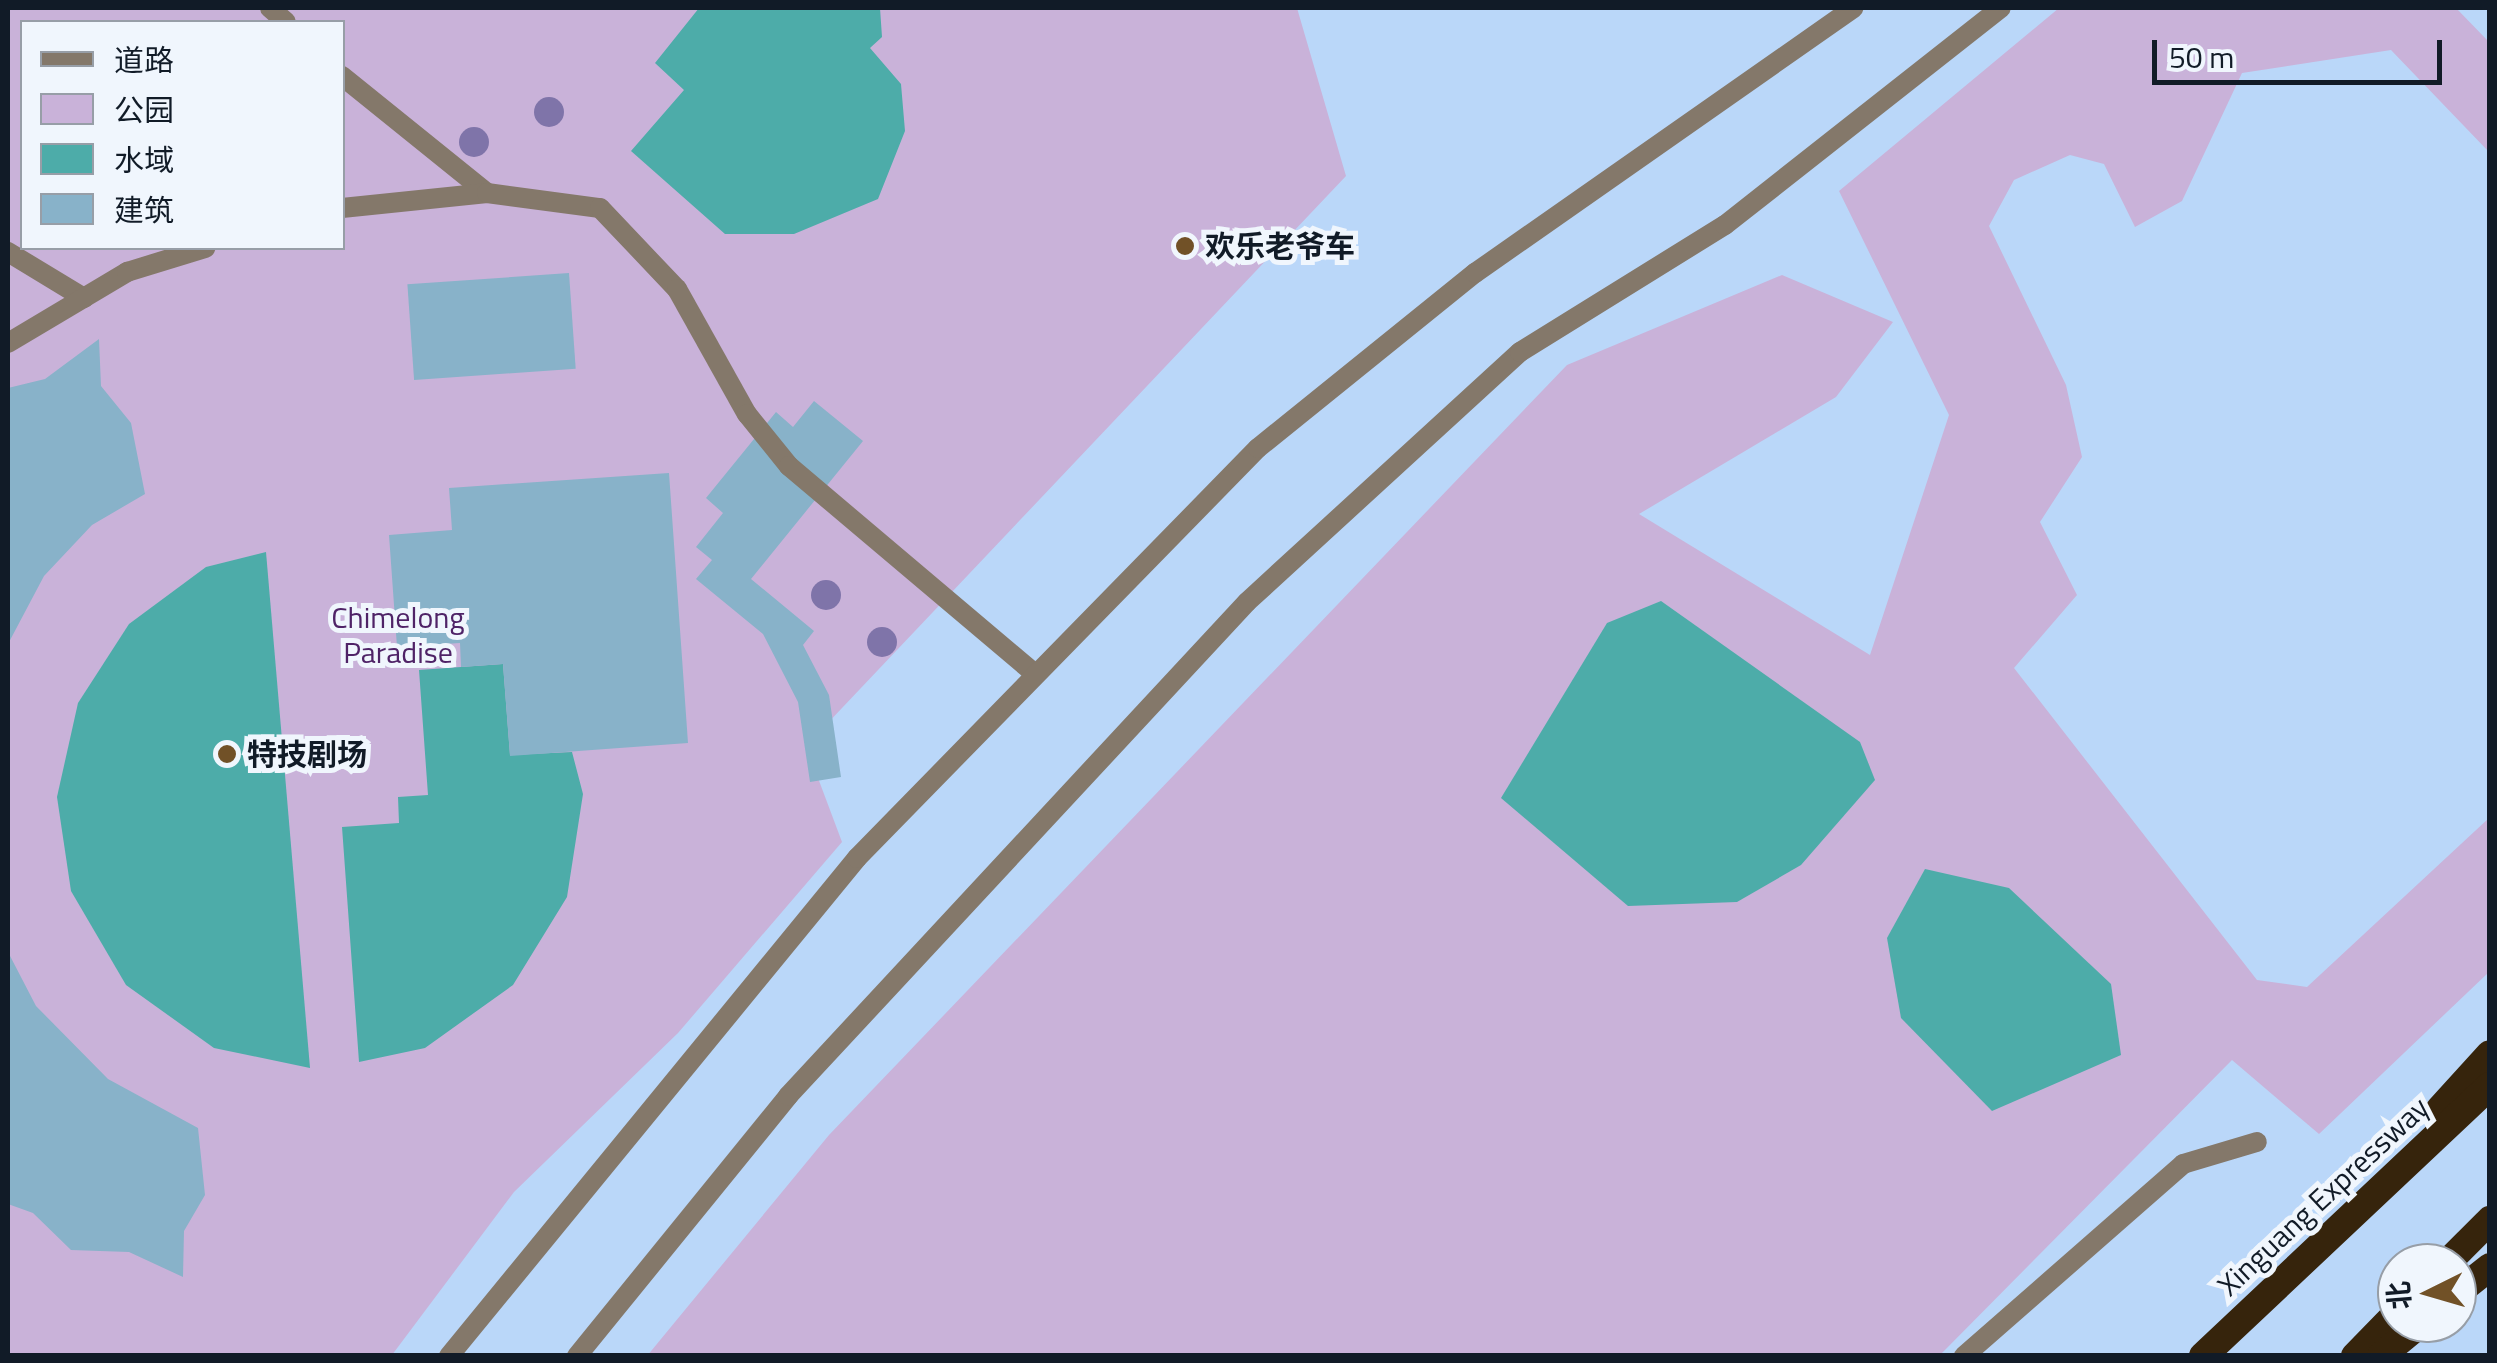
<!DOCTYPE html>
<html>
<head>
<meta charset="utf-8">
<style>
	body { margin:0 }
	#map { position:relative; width:2497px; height:1363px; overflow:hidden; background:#bad7f9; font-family:"Titillium Web","Noto Sans SC",sans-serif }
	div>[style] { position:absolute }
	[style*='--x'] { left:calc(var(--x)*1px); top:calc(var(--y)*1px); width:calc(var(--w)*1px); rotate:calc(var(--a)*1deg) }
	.green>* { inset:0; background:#c9b2d9 }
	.water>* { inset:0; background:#4daca9 }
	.building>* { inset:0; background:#88b2c9; transform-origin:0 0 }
	.service>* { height:20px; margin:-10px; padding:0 10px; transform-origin:10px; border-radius:10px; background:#84786a }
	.pedestrian>* { height:20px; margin:-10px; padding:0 10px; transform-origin:10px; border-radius:10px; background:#84786a }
	.minor>* { height:20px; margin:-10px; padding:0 10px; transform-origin:10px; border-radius:10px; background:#84786a }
	.trunk>* { height:28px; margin:-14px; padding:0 14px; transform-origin:14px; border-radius:14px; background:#36240c }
	.trees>* { width:30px; height:30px; margin:-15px; border-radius:50%; background:#7f74a9 }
	.dots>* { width:28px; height:28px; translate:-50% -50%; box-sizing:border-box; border:5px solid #f0f6fd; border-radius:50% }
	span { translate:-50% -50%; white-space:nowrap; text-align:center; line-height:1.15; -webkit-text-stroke:10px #f0f6fd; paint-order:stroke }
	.poi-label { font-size:30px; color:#111b27; font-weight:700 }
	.left { translate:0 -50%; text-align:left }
	.park-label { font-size:30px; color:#4f2367 }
	.street-label { font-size:30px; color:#111b27 }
	.frame { position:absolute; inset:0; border:10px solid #111b27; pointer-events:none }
	.legend { position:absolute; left:20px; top:20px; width:325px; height:230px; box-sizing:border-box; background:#f0f6fd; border:2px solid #979ea7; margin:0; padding:12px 18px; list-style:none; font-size:30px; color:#111b27 }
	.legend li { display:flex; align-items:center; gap:20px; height:50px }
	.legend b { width:50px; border:2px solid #979ea7 }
	.north { position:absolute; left:2377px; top:1243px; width:100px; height:100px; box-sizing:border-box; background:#f0f6fd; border:2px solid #979ea7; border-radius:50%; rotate:265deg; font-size:28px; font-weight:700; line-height:40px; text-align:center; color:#111b27 }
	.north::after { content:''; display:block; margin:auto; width:35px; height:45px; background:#715127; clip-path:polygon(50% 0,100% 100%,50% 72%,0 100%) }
	.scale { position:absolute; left:2152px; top:40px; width:290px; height:45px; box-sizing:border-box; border:5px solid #111b27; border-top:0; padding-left:12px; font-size:30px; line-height:35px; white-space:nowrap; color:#111b27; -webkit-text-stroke:8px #f0f6fd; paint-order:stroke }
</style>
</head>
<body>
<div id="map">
	<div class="green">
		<i style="clip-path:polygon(evenodd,8px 8px,1297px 8px,1346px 176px,806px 746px,842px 842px,678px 1033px,514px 1192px,392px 1355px,8px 1356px,8px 8px,22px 22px,342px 22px,342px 248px,22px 248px,22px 22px)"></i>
		<i style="clip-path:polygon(2059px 8px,2456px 8px,2489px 42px,2489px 152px,2391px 50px,2242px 73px,2182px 201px,2135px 227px,2104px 164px,2070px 155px,2014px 180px,1989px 226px,2066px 385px,2082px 457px,2040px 522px,2077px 595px,2014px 668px,2257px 980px,2307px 987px,2489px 818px,2489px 972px,2319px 1134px,2232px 1060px,1940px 1355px,647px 1356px,829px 1135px,1567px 365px,1782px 275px,1893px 322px,1836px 397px,1639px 514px,1870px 655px,1949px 415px,1839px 191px)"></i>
	</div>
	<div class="water">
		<i style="clip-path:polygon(699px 8px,880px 8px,882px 37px,870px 48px,901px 84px,905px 131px,878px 199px,794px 234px,725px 234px,631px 151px,684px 90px,655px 63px)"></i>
		<i style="clip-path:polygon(266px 552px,310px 1068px,214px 1048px,126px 985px,71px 891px,57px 797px,78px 703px,129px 624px,206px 567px)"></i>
		<i style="clip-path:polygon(1661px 601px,1860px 742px,1875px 780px,1801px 865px,1737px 902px,1628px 906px,1501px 798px,1607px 623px)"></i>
		<i style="clip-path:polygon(503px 664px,510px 755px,572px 752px,583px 794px,567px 897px,513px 985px,425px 1048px,359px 1062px,342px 827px,399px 823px,398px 797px,428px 795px,419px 670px)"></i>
		<i style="clip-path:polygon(1925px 869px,2009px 888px,2111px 984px,2121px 1055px,1992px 1111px,1901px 1018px,1887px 938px)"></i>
	</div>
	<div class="building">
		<i style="left:569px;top:273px;width:96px;height:162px;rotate:86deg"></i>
		<i style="clip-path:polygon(99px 339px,101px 386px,131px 423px,145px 494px,92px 525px,44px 576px,8px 644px,8px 388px,45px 379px)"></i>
		<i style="clip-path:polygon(814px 401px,863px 441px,751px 579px,814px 631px,803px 645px,829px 695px,841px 777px,810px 782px,798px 702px,763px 634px,696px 579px,712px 560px,696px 547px,723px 513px,706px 498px,776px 412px,793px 427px)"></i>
		<i style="clip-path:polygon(669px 473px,688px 743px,510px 756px,503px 664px,461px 667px,460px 643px,397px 647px,389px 535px,452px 530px,449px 488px)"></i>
		<i style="clip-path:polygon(8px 952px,36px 1006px,108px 1079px,198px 1128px,205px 1195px,184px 1231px,183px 1277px,129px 1252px,71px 1250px,33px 1213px,8px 1204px)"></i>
	</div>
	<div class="service">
		<i style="--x:1964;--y:1356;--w:291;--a:-41.2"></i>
		<i style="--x:2183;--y:1164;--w:77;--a:-16.6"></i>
	</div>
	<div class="pedestrian">
		<i style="--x:270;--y:8;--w:21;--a:41"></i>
		<i style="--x:342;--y:76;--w:186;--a:38.9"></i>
		<i style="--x:342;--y:208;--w:146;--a:-5.9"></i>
		<i style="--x:487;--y:193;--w:114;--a:7.6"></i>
		<i style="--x:600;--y:208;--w:112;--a:46.5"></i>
		<i style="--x:677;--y:289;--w:143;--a:60.8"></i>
		<i style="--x:747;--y:414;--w:67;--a:51.1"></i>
		<i style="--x:789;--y:466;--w:319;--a:40.2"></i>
		<i style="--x:8;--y:252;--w:89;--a:31.2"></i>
		<i style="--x:8;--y:343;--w:139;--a:-30.8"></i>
		<i style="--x:127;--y:272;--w:82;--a:-17.1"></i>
	</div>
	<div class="minor">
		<i style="--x:449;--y:1356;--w:644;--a:-50.67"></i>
		<i style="--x:857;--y:858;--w:573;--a:-45.64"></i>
		<i style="--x:1258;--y:448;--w:279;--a:-38.9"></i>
		<i style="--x:1475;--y:273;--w:462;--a:-35"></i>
		<i style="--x:577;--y:1356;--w:335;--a:-50.9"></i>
		<i style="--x:788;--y:1096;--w:674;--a:-47.1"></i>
		<i style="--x:1247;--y:602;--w:370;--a:-42.5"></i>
		<i style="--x:1520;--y:352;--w:241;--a:-31.8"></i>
		<i style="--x:1725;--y:225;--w:351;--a:-38.2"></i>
	</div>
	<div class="trunk">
		<i style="--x:2440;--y:1109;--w:74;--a:-47.7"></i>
		<i style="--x:2447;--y:1263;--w:61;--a:-45"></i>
		<i style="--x:2457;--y:1293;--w:42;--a:-38.2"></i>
		<i style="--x:2203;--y:1356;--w:394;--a:-43.3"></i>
		<i style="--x:2355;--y:1356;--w:60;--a:-45.7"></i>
		<i style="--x:2381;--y:1356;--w:52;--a:-39.5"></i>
	</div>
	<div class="trees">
		<i style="left:549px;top:112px"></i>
		<i style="left:474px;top:142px"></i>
		<i style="left:826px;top:595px"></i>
		<i style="left:882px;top:642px"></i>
	</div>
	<div class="dots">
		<i style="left:1185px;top:246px;background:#715127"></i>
		<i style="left:227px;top:754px;background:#715127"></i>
	</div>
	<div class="poi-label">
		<span class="left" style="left:1205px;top:246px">欢乐老爷车</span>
		<span class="left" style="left:247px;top:754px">特技剧场</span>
	</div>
	<div class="park-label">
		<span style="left:398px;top:634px">Chimelong<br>Paradise</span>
	</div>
	<div class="street-label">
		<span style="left:2323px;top:1196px;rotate:-43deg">Xinguang Expressway</span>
	</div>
	<div class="frame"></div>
	<ul class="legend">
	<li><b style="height:12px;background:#84786a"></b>道路</li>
	<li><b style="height:28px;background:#c9b2d9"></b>公园</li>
	<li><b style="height:28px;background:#4daca9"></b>水域</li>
	<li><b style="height:28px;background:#88b2c9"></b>建筑</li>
	</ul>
	<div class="north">北</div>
	<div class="scale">50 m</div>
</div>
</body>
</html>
